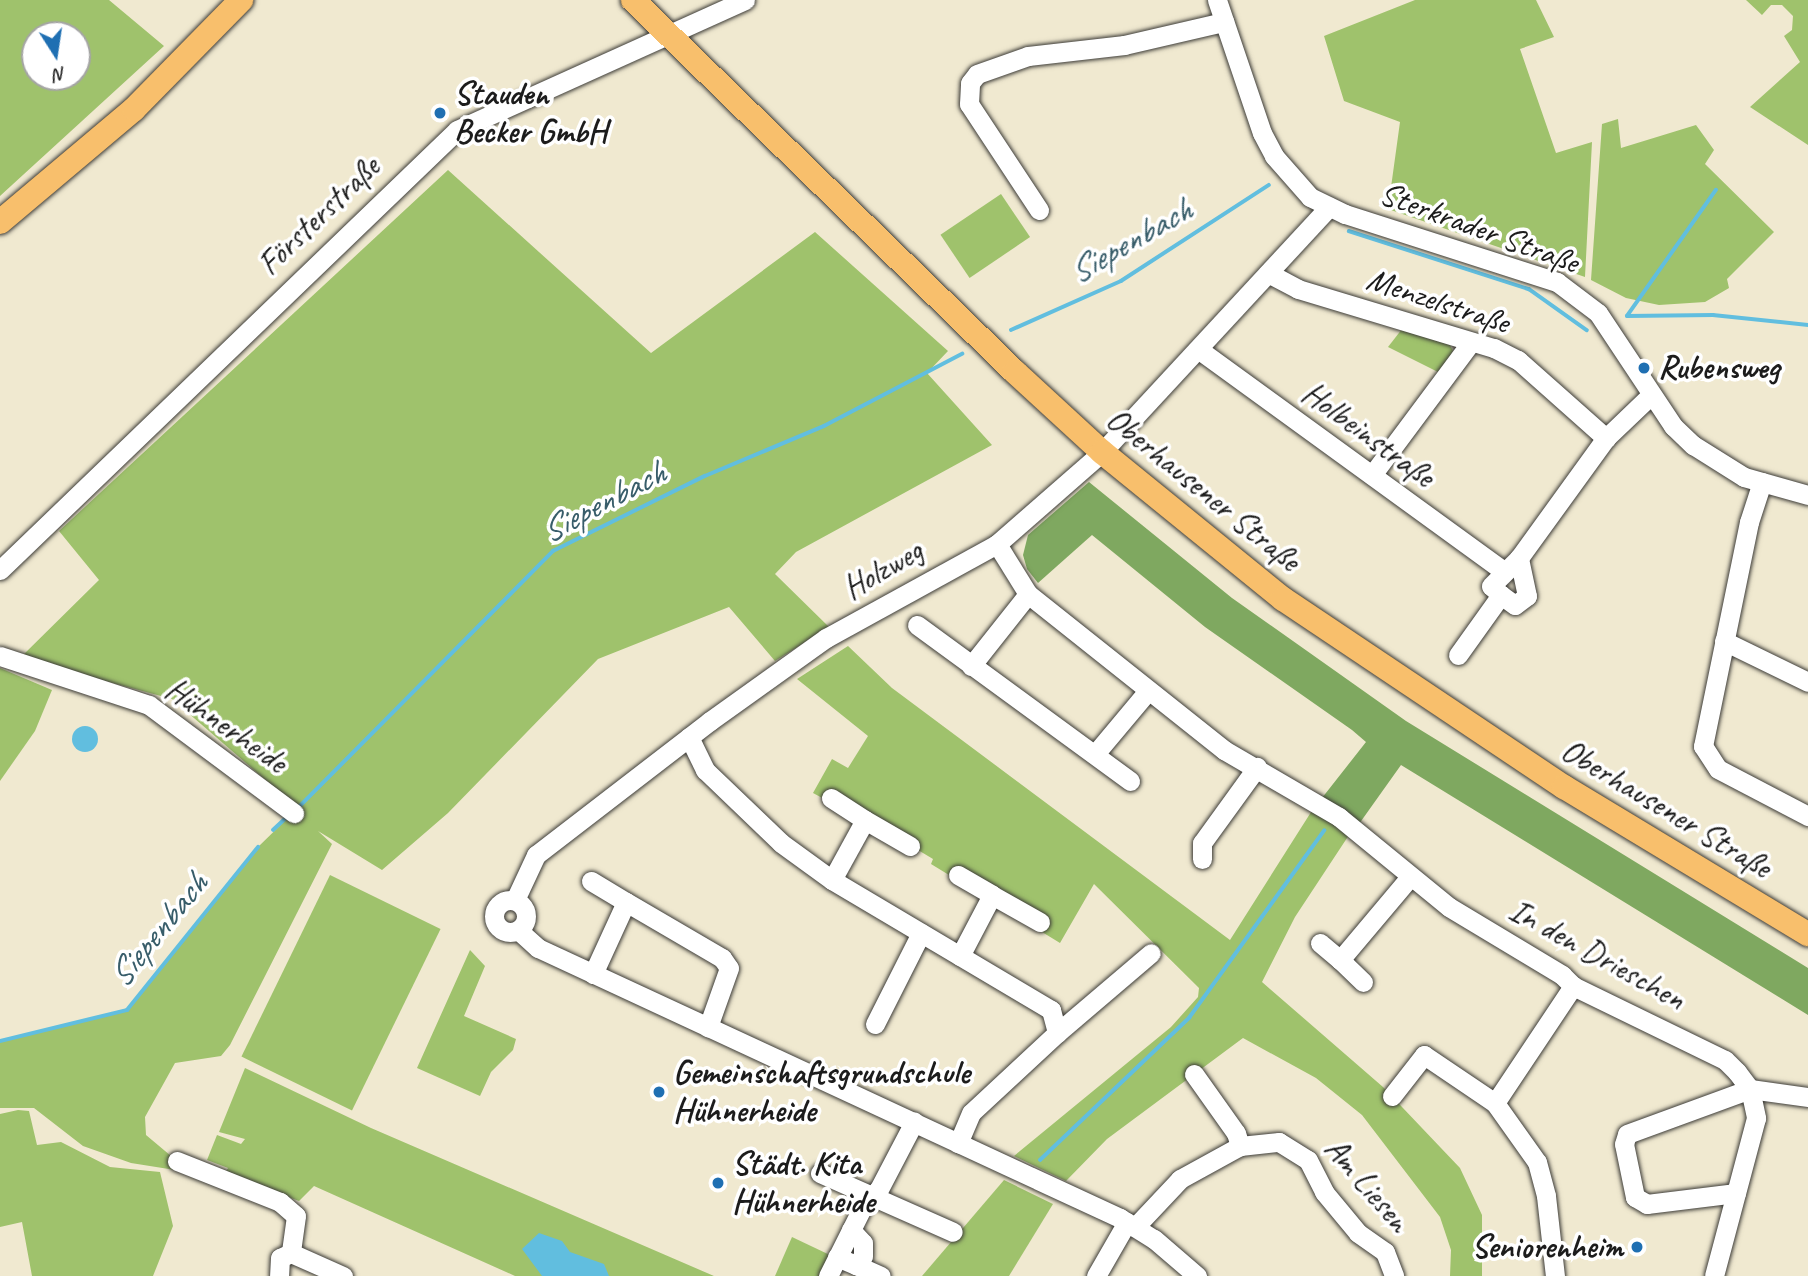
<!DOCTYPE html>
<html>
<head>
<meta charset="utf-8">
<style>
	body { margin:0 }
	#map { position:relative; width:1808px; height:1276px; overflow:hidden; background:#f0e9d0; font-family:Caveat,sans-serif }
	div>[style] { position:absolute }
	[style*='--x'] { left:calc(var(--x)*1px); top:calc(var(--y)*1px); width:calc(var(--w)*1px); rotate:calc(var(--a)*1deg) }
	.green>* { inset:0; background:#9fc26c; transform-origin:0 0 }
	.forest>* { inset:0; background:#7fa860 }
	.water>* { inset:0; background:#61bedf }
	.round { border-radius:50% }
	.stream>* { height:3.5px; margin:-1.75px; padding:0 1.75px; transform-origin:1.75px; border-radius:1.75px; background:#61bedf }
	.roads { filter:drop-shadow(0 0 2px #3c3b37) drop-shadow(0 0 2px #3c3b37) }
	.minor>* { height:19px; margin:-9.5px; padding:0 9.5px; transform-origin:9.5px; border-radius:9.5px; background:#fff }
	.minor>.ring { margin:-9.5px; padding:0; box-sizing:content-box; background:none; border:19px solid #fff; border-radius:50% }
	.major>* { height:24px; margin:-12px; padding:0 12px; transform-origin:12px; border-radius:12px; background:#f8bf6c }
	.dots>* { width:19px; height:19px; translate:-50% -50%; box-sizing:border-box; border:4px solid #fff; border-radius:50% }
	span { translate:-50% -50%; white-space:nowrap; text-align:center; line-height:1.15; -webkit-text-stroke:7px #fff; paint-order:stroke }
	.poi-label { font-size:33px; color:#1c1c1c; font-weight:700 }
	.left { translate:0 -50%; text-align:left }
	.right { translate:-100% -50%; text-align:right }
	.street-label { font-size:33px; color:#1c1c1c }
	.water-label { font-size:35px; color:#385d6a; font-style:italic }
	.north { position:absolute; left:21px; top:21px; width:70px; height:70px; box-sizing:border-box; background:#fff; border:2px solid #a4a4a4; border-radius:50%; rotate:168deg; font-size:19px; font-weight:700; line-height:28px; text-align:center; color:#1c1c1c }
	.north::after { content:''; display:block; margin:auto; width:24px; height:32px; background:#1f6fb2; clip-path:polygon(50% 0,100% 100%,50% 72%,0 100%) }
</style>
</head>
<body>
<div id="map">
	<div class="green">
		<i style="clip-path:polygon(evenodd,0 0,109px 0,164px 46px,0 196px,0 0,35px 35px,77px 35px,77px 77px,35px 77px,35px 35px)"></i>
		<i style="clip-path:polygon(1415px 0,1536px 0,1554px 37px,1520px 49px,1556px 153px,1592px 142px,1585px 277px,1388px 209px,1400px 122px,1344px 101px,1324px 36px)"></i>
		<i style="clip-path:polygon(1746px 0,1808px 0,1808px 145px,1750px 107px,1800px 62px,1784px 36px,1792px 30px,1793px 16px,1782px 5px,1771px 5px,1762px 15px)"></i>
		<i style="clip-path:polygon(1618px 119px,1621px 148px,1696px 125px,1714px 150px,1705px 164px,1774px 232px,1727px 279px,1729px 288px,1705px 302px,1659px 305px,1626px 298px,1591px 280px,1602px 124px)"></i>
		<i style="clip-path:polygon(448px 170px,651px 353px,815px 232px,948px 351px,927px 373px,992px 445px,796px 552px,775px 574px,829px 627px,775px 661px,729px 607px,598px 659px,448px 813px,382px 870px,318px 831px,332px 844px,230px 1045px,221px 1056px,175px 1063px,145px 1117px,146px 1135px,177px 1161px,175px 1170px,131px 1163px,83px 1146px,34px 1108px,0 1108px,0 1041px,127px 1010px,258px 847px,298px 808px,172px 699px,20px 658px,99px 580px,59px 531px)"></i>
		<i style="left:1001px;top:194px;width:52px;height:73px;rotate:56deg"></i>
		<i style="clip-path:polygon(1402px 329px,1450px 345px,1453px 351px,1440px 373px,1388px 347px)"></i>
		<i style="clip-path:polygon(848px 646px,892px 688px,1230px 940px,1313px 809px,1349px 835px,1295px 917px,1262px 982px,1383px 1087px,1460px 1168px,1482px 1215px,1482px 1276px,1450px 1276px,1451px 1250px,1440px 1217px,1362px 1115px,1316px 1078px,1243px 1038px,1107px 1139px,1066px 1181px,1014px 1156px,1171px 1027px,1198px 997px,1199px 988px,1094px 884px,1060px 943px,931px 864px,933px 859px,913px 847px,813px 793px,832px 759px,848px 768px,868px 736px,797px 679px)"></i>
		<i style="clip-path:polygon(0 668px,52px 690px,35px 731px,0 781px)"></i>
		<i style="left:330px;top:875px;width:123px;height:202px;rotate:26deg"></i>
		<i style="clip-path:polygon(470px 950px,485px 966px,464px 1016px,516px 1039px,513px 1050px,491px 1072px,480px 1096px,417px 1068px)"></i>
		<i style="clip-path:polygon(245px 1068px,371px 1128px,714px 1276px,515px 1276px,314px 1186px,299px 1201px,225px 1173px,228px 1168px,207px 1160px,217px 1135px,241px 1144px,245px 1139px,219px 1132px)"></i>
		<i style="clip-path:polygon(18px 1110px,29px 1111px,37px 1145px,61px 1142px,110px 1167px,160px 1172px,173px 1226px,153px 1276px,32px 1276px,22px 1222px,0 1227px,0 1114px)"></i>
		<i style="clip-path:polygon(1004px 1180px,1053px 1204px,1009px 1276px,922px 1276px)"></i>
		<i style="clip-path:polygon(792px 1237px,832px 1256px,822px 1276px,775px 1276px)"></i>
	</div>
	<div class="forest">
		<i style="clip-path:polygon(1089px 482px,1232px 598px,1406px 721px,1808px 968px,1808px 1015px,1401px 765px,1359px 824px,1322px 798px,1366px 742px,1352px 730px,1205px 627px,1092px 535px,1038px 583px,1027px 569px,1023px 555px,1028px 535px)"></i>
	</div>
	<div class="water">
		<i class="round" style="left:72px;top:726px;width:26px;height:26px"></i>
		<i style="clip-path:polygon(539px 1233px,562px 1241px,570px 1252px,604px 1264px,609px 1276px,542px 1276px,522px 1249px)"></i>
	</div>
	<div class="stream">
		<i style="--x:1349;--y:231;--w:189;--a:17.9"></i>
		<i style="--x:1529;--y:289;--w:71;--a:35.3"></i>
		<i style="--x:1627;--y:316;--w:86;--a:-0.7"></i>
		<i style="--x:1713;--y:315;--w:96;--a:6"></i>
		<i style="--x:1627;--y:316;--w:154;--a:-54.8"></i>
		<i style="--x:1011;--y:330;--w:120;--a:-24"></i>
		<i style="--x:1121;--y:281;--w:176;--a:-33"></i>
		<i style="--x:298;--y:808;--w:362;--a:-45.2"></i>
		<i style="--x:553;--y:551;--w:169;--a:-26.3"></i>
		<i style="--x:705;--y:476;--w:129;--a:-22.8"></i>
		<i style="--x:824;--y:426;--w:156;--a:-27.6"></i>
		<i style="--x:273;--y:830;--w:16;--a:-43"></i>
		<i style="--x:0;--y:1041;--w:131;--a:-13.7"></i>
		<i style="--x:127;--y:1010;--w:209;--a:-51.2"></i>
		<i style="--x:1040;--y:1160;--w:206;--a:-43.6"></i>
		<i style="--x:1189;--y:1018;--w:231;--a:-54.2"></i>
	</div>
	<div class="roads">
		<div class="minor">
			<i style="--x:1217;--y:0;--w:140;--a:71.3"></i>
			<i style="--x:1262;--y:133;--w:26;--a:62"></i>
			<i style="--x:1274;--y:156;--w:55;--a:48.7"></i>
			<i style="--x:1310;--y:197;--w:39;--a:26"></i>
			<i style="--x:1345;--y:214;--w:223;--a:17.8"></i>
			<i style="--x:1557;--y:282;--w:51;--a:37.1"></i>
			<i style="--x:1598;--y:313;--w:136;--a:56.4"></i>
			<i style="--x:1673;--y:426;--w:28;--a:44"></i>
			<i style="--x:1693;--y:445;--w:60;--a:32.1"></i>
			<i style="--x:1744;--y:477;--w:66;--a:15.7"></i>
			<i style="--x:1039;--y:210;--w:127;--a:-123.4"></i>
			<i style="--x:969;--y:104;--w:21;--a:-87"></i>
			<i style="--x:970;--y:83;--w:11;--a:-52"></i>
			<i style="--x:977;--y:74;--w:54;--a:-19.4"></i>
			<i style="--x:1028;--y:56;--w:97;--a:-6.5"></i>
			<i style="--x:1124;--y:45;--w:103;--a:-13"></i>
			<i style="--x:1268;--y:273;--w:34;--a:28"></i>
			<i style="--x:1298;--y:289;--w:205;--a:16.8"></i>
			<i style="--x:1494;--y:348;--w:27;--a:27"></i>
			<i style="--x:1518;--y:360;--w:118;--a:41.6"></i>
			<i style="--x:1198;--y:349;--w:376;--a:36"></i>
			<i style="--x:1372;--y:475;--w:166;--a:-53.3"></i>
			<i style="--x:1762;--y:482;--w:42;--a:108"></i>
			<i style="--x:1749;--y:522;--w:229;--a:101.6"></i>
			<i style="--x:1703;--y:746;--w:27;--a:57"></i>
			<i style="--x:1718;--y:769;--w:102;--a:27.6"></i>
			<i style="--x:997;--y:544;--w:59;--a:58.2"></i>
			<i style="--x:1028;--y:594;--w:251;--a:38.5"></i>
			<i style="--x:1224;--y:750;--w:133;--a:30.2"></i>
			<i style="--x:1339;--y:817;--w:142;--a:39.3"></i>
			<i style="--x:1449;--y:907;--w:132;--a:31"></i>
			<i style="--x:1562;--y:975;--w:16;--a:45"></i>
			<i style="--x:1573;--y:986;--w:169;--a:26"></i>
			<i style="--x:1725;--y:1060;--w:17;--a:45"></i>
			<i style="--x:1737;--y:1072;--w:21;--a:53"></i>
			<i style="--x:1750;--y:1089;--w:30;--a:78"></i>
			<i style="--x:1756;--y:1118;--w:163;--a:104.9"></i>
			<i style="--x:0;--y:570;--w:634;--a:-43.91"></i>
			<i style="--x:457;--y:130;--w:316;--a:-24.3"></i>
			<i style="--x:1501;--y:595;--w:17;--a:36"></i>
			<i style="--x:1515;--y:605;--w:15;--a:-37"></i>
			<i style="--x:1527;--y:596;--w:39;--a:-102"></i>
			<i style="--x:917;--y:625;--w:264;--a:36.2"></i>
			<i style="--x:1724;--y:641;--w:93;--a:26"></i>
			<i style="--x:1458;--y:655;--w:74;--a:-54.4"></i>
			<i style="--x:1501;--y:595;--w:13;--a:-138"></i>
			<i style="--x:1491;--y:586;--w:40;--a:-45"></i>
			<i style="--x:1519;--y:558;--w:148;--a:-54.1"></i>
			<i style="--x:1606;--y:438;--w:62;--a:-43.7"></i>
			<i style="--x:0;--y:656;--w:157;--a:18.2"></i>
			<i style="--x:149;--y:705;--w:181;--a:36.7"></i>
			<i style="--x:971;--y:666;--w:92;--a:-51.6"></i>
			<i style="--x:689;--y:737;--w:37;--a:64"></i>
			<i style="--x:705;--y:770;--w:105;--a:43.8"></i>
			<i style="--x:781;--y:843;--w:63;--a:36"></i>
			<i style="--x:832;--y:880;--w:255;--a:30.7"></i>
			<i style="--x:1051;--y:1010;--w:24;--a:75"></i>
			<i style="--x:1057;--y:1033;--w:117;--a:137.1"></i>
			<i style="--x:971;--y:1113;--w:33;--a:113"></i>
			<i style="--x:1095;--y:754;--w:81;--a:-50"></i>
			<i style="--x:831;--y:798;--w:40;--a:32.9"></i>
			<i style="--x:1202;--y:859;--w:16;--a:-90"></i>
			<i style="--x:1202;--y:843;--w:94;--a:-54.1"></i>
			<i style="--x:958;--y:875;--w:39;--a:30"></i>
			<i style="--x:832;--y:880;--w:68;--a:-61.2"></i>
			<i style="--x:865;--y:820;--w:52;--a:30"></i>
			<i style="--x:591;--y:881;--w:41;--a:31"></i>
			<i class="ring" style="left:494px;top:900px;width:13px;height:13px"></i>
			<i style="--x:515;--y:900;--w:50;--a:-65"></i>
			<i style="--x:536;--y:855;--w:220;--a:-37.6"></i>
			<i style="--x:710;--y:721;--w:143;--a:-35.6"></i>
			<i style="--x:826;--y:638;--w:195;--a:-28.8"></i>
			<i style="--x:997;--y:544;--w:140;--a:-41.2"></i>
			<i style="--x:1102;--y:452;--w:334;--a:-47.2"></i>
			<i style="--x:518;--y:930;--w:27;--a:42"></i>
			<i style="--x:538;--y:948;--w:642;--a:24.89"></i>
			<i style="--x:1120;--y:1218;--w:40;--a:32"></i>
			<i style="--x:1154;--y:1239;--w:57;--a:40.7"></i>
			<i style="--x:1320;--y:943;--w:26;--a:40"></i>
			<i style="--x:960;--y:956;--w:69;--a:-62.3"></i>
			<i style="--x:992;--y:895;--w:55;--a:29.4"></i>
			<i style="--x:593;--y:974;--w:79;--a:-65.4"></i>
			<i style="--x:626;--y:902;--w:111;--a:30.3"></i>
			<i style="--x:722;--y:958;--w:12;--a:55"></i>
			<i style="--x:729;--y:968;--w:63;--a:109.6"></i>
			<i style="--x:1363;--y:982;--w:32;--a:-136"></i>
			<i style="--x:1340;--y:960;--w:109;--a:-49.9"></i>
			<i style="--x:875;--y:1024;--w:102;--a:-63.2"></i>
			<i style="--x:1057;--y:1033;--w:123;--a:-40.4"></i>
			<i style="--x:1194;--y:1074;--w:72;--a:54.6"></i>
			<i style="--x:1236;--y:1133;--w:14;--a:73"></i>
			<i style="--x:1392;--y:1096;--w:52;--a:-52"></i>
			<i style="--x:1424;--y:1055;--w:86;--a:34.1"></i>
			<i style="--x:1495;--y:1103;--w:72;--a:54.6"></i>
			<i style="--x:1537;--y:1162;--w:35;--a:75"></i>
			<i style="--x:1546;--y:1196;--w:81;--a:83.6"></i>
			<i style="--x:1495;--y:1103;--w:141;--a:-56.3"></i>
			<i style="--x:177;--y:1161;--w:111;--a:21.7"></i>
			<i style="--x:280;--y:1202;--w:21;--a:41"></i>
			<i style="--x:296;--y:1216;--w:37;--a:98"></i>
			<i style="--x:291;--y:1253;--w:12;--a:156"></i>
			<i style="--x:280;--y:1258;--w:18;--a:93"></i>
			<i style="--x:820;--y:1173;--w:145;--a:23.9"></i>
			<i style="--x:1736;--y:1193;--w:90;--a:173"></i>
			<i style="--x:1647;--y:1204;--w:14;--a:-150"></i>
			<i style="--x:1635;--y:1197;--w:54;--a:-101.7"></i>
			<i style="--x:1624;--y:1144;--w:10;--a:-73"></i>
			<i style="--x:1627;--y:1134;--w:131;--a:-20.1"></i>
			<i style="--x:1750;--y:1089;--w:59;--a:7.9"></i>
			<i style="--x:1135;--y:1227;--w:66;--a:-46.8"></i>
			<i style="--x:1180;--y:1179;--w:68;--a:-28.8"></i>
			<i style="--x:1240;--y:1146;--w:39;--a:-6"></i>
			<i style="--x:1279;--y:1142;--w:34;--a:32"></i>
			<i style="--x:1308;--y:1160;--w:36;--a:63"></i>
			<i style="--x:1324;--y:1192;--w:53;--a:50.3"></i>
			<i style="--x:1358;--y:1233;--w:33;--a:35"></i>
			<i style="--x:1385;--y:1252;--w:26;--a:69"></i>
			<i style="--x:291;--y:1253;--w:57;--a:23.9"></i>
			<i style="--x:837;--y:1257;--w:21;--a:23"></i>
			<i style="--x:856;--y:1265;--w:11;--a:-52"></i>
			<i style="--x:863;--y:1256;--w:13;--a:-90"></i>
			<i style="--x:863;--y:1243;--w:18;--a:-133"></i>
			<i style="--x:856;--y:1265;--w:27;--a:24"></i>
			<i style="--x:828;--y:1276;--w:78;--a:-63.4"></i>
			<i style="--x:863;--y:1206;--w:23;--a:-47"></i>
			<i style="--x:879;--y:1189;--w:76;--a:-62.4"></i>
			<i style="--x:1096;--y:1276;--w:62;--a:-60.1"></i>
		</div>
		<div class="major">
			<i style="--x:633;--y:0;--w:533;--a:44.24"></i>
			<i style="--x:1015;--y:372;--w:118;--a:42.6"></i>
			<i style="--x:1102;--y:452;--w:233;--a:39.1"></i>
			<i style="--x:1283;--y:599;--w:338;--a:33.8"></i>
			<i style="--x:1564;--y:787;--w:285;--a:31.1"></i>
			<i style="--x:0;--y:222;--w:175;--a:-40.1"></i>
			<i style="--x:134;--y:109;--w:153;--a:-45.5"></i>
		</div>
	</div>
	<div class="dots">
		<i style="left:440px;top:113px;background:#1f6fb2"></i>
		<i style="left:1644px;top:368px;background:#1f6fb2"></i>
		<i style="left:659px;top:1092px;background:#1f6fb2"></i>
		<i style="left:718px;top:1183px;background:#1f6fb2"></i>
		<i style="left:1637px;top:1247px;background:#1f6fb2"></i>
	</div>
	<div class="poi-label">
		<span class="left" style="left:454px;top:113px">Stauden<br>Becker GmbH</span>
		<span class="left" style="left:1658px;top:368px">Rubensweg</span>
		<span class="left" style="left:673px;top:1092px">Gemeinschaftsgrundschule<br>Hühnerheide</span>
		<span class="left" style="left:732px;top:1183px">Städt. Kita<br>Hühnerheide</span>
		<span class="right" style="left:1623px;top:1247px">Seniorenheim</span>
	</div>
	<div class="street-label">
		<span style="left:319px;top:216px;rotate:-44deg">Försterstraße</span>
		<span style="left:1479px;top:228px;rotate:20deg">Sterkrader Straße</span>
		<span style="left:1438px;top:301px;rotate:18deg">Menzelstraße</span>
		<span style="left:1368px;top:435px;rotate:36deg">Holbeinstraße</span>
		<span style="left:1203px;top:490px;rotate:39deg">Oberhausener Straße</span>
		<span style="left:883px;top:570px;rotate:-30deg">Holzweg</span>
		<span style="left:226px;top:726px;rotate:35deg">Hühnerheide</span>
		<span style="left:1666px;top:809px;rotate:31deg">Oberhausener Straße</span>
		<span style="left:1597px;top:955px;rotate:29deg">In den Drieschen</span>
		<span style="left:1367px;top:1185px;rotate:50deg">Am Liesen</span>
	</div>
	<div class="water-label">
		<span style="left:1130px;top:241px;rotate:-30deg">Siepenbach</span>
		<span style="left:603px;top:502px;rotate:-28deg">Siepenbach</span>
		<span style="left:158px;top:930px;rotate:-51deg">Siepenbach</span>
	</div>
	<div class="north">N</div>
</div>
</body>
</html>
